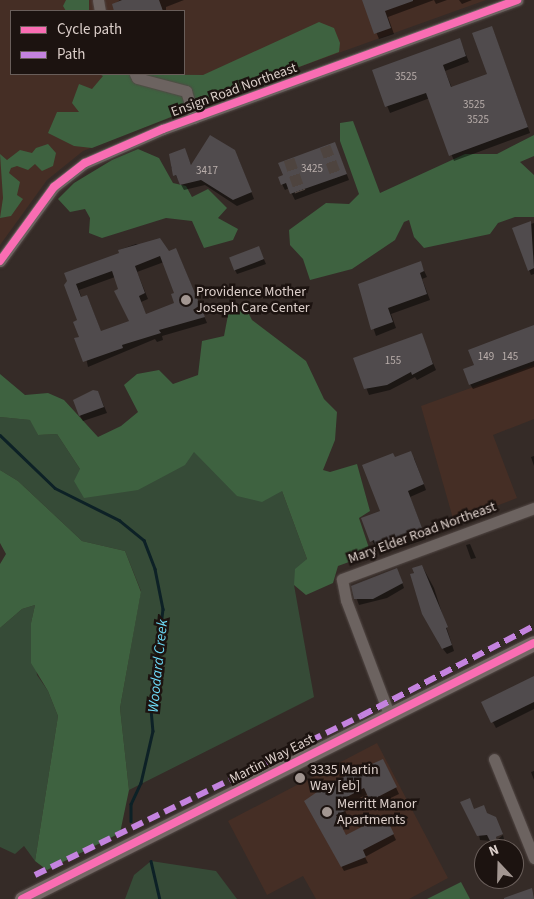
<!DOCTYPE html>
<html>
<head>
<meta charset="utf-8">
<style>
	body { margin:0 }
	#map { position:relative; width:534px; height:899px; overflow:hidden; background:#352b27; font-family:"Source Sans 3",sans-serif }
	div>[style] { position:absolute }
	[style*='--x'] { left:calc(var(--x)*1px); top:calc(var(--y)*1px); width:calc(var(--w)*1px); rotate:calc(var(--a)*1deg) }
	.built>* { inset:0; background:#452e25 }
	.green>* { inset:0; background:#364b37 }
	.forest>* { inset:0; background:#3e6240 }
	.shadow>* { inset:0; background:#0007 }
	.stream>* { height:2.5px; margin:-1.25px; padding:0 1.25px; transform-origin:1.25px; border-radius:1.25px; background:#0d2126 }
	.building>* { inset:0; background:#504b4d; transform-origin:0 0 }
	.minor-tunnel>* { height:11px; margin-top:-5.5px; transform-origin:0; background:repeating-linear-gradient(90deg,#4e443f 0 11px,transparent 0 16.5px) }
	.roads { filter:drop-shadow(0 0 1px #524845) drop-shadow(0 0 1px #524845) }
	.minor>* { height:11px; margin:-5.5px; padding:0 5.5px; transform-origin:5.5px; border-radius:5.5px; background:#6c6360 }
	.major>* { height:15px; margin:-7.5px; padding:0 7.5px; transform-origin:7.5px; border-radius:7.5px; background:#756866 }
	.quiet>* { height:6px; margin-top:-3px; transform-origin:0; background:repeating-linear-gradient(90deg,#c483df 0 12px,transparent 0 18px) }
	.cycleway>* { height:8px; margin:-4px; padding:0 4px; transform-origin:4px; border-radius:4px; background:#f96db3 }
	.dots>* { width:14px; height:14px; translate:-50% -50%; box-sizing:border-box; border:2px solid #1c1310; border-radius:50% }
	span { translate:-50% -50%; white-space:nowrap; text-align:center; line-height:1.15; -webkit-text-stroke:5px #1c1310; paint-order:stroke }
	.number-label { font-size:11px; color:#b9aeab }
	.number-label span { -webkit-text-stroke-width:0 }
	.street-label { font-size:14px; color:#dccfca }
	.poi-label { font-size:14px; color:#dccfca }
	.left { translate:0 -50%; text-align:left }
	.water-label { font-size:15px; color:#6ddaf7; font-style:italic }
	.legend { position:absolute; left:10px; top:10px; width:175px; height:65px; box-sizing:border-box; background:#1c1310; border:1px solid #695e5a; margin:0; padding:6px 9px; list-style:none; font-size:15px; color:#dccfca }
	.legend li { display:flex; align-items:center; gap:10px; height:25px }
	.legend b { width:25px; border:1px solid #695e5a }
	.north { position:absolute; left:474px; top:839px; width:50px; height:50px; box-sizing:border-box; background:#1c1310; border:1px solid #695e5a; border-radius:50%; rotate:339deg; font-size:14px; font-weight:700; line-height:20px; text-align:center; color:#dccfca }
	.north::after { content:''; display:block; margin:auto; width:18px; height:22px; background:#a29691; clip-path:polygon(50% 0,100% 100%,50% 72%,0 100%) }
</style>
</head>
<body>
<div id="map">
	<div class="built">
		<i style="clip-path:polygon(evenodd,0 0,486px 0,291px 70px,273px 73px,271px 78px,83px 151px,47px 180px,0 245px,0 0,11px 11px,184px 11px,184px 74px,11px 74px,11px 11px)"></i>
		<i style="clip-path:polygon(534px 365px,534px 419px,493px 435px,517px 498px,454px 522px,421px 406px)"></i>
		<i style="clip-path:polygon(377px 743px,448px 878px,409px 899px,316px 899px,303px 876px,267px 895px,228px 821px)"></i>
	</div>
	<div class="green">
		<i style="clip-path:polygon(0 417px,31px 420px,38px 435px,57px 434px,80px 469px,194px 451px,282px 491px,307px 559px,294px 585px,314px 697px,129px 790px,120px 708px,141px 591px,125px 551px,82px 541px,18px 481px,0 470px)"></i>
		<i style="clip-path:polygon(35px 605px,31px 623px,37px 675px,48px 691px,58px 716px,35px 861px,24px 846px,15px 854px,0 847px,0 628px,22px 609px)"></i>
		<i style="clip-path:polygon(151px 861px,216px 871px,237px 899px,125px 899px,134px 875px)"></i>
	</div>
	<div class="forest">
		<i style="clip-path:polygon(66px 0,89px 0,89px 11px,66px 11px,63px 6px)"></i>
		<i style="clip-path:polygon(319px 22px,334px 28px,340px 43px,339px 52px,291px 70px,273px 73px,271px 78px,92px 148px,74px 146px,48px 133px,57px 112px,79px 112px,72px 103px,79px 84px,92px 89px,103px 76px,99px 74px,203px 75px)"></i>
		<i style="clip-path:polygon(353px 121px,380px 193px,465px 154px,497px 154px,534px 135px,534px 156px,520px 162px,534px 175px,534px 217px,515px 217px,498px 223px,490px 234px,424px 248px,414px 237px,409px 220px,404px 222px,395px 240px,352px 269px,310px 280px,303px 259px,290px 245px,289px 230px,326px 203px,349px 204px,359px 194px,340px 141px,340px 123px)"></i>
		<i style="clip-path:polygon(48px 144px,56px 153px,53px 166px,42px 171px,35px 164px,28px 170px,17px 166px,11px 168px,9px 173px,20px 182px,17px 195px,23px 199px,11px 216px,0 218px,3px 198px,0 154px,7px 160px,20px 150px,32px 153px,36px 148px)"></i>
		<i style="clip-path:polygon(138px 149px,159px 158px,173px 183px,186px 186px,192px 197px,208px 189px,227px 208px,218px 218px,238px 229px,233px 240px,204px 248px,192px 221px,166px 218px,102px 238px,89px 233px,90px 218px,85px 209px,70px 212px,58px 199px,74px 183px,112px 160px)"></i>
		<i style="clip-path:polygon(243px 303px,252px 320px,306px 361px,324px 399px,337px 412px,335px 440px,323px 470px,330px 472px,357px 464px,370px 511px,359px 518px,371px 554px,338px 566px,333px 583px,306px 595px,294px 585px,295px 569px,307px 559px,282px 491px,262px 502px,237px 496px,194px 452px,185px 465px,138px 490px,84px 498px,74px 481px,80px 469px,57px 434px,38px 435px,30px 420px,0 417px,0 374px,25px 395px,48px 393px,64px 400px,98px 437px,121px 426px,138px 412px,124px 385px,137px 374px,159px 370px,173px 384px,198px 375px,202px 341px,224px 336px,228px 315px)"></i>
		<i style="clip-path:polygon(0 470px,18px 481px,82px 541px,125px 551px,141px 592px,120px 708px,129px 790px,120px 833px,47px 870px,35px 861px,58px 716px,48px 691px,31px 663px,31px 623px,35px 605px,22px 609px,0 628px,0 564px,6px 554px,0 543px)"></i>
		<i style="clip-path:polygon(461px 882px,470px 899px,427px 899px)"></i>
	</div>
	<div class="shadow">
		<i style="clip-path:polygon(120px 0,184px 0,166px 7px,166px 11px,116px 11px,113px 5px)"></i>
		<i style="clip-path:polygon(363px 0,447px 0,436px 4px,434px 0,388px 17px,394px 34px,379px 39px)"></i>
		<i style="clip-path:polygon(459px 0,472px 0,462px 4px)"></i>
		<i style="clip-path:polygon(494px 33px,530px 133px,454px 161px,430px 98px,390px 113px,373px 71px,462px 45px,469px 62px,445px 71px,452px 88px,489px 75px)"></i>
		<i style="clip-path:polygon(335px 144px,349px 180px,295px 200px,289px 188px,285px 190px,282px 184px)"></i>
		<i style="clip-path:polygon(184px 149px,192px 167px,238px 158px,254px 199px,237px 206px,205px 185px,184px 190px,171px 167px)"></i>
		<i style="clip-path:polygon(534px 223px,534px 274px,531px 275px,514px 229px)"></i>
		<i style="clip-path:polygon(evenodd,136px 244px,179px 256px,207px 323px,162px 336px,163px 340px,157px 342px,155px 339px,88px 367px,78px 321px,65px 285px,121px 254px,119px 250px,136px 244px,164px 262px,176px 293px,176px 304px,146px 315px,141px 302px,148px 299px,137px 272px,164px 262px,136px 244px,115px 277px,120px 290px,116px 291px,131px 321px,101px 332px,90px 303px,87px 297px,82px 299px,79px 290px,115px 277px)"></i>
		<i style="clip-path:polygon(259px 248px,266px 264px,237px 274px,235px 270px)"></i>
		<i style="clip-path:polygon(420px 262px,427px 277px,422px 279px,430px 300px,391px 314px,396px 328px,376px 336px,359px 285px)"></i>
		<i style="clip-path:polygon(534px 327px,534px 367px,473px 389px,470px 384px,476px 366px)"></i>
		<i style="clip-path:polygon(421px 335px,436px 370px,417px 380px,415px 377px,390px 390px,369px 395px,355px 359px)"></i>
		<i style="clip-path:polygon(98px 392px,107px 413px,83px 421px,80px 416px)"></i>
		<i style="clip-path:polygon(534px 456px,534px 466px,531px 457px)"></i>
		<i style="clip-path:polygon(414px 458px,426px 490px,410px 497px,426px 539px,381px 554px,372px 541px,381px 512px)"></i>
		<i style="clip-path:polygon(470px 544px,476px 558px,471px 559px,466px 545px)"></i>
		<i style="clip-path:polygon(422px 566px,434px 588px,454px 651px,447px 654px,439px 644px,411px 575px)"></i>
		<i style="clip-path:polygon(399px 574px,404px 588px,387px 598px,359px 605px,352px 586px)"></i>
		<i style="clip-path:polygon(534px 680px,534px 709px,496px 728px,483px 703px)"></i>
		<i style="clip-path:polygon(386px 766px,399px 794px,374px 806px,368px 794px,343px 806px,348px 817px,339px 822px,346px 837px,388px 823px,396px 840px,365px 857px,368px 863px,344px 871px,305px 801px)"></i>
		<i style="clip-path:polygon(534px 771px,534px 780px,531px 772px)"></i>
		<i style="clip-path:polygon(474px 810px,487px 815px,502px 833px,491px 841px,480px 840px)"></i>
		<i style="clip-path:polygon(503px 835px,504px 839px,494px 847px,492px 844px)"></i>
	</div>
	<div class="stream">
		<i style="--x:0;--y:435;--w:76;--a:43.9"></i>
		<i style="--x:55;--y:488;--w:72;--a:26.6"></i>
		<i style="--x:119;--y:520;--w:32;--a:39"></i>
		<i style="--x:144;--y:540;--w:31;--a:69"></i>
		<i style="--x:155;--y:569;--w:41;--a:78.7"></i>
		<i style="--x:163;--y:609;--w:101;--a:96.8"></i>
		<i style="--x:151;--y:709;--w:22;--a:85"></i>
		<i style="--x:153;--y:731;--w:53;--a:103"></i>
		<i style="--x:141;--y:783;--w:23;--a:115"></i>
		<i style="--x:131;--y:804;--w:17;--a:90"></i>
		<i style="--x:151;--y:861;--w:39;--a:77"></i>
	</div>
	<div class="building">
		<i style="clip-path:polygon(122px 0,159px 0,163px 11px,114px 11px,112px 4px)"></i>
		<i style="clip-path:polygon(362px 0,413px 0,413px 1px,385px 11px,391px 28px,374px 34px)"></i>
		<i style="clip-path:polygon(492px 26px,528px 127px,449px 156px,426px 93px,385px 107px,372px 70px,460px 38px,466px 56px,443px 65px,451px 87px,487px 74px,472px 33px)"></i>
		<i style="clip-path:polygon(210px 135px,235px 150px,252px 192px,233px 200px,201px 180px,180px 185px,176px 175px,173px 176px,169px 154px,185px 148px,191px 165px)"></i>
		<i style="clip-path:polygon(335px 142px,347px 174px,290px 194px,286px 183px,281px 185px,278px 177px,283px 175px,278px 163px)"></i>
		<i style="clip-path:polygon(531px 221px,534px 268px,528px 271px,512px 228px)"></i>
		<i style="clip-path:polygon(evenodd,160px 238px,169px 251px,176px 248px,205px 317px,159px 330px,161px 333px,122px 345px,123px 348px,83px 362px,74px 338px,79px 337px,73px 322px,77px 320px,64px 285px,67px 281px,64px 273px,119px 253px,118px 250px,160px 238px,160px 256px,174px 293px,171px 294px,174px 303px,146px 314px,139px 296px,145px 293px,135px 266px,160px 256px,160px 238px,112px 271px,118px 289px,114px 291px,129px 321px,101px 331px,87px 295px,81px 297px,76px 284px,112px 271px)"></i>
		<i style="left:259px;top:246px;width:14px;height:32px;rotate:69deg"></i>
		<i style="clip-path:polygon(421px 261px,424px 271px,420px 273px,427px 294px,388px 308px,393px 322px,371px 330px,358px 284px)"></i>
		<i style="clip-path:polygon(534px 325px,534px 361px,469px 385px,463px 369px,474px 365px,468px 350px)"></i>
		<i style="clip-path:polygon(422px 333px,433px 364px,412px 375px,411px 372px,387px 385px,364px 389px,353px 358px)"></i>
		<i style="clip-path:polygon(93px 390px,98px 391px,104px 407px,79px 416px,73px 400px)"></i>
		<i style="clip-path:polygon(411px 451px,424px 484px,408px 491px,424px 533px,376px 548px,374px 540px,370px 542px,361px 518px,380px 511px,362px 465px,393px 453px,395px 457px)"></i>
		<i style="clip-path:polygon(422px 565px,448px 627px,446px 628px,452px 645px,442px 649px,422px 614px,410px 574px,414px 573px,412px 568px)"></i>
		<i style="clip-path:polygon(397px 568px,403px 583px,373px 599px,354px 599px,351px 586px)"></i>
		<i style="clip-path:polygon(534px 676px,534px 702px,491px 723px,481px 702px)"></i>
		<i style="clip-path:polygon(383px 759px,397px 787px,370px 801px,364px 788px,341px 800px,345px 811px,336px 815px,346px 835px,385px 815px,394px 834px,363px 850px,366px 857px,341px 867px,304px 801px,330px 783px)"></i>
		<i style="clip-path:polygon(470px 798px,474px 809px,484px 805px,487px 813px,496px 817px,503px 834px,496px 837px,497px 841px,491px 843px,487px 835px,477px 836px,460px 802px)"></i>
		<i style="clip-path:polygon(532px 888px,534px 899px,504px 899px,504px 898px)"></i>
	</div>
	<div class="minor-tunnel">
		<i style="--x:325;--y:146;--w:33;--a:69"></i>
		<i style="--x:289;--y:159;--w:34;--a:71"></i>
	</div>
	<div class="roads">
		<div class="minor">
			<i style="--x:98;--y:0;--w:11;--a:80"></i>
			<i style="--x:135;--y:74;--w:4;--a:63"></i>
			<i style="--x:137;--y:78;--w:51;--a:14.9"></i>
			<i style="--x:186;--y:91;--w:28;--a:73"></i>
			<i style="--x:0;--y:261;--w:92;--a:-53.9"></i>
			<i style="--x:54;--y:187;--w:39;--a:-38"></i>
			<i style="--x:85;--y:163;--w:85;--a:-23.6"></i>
			<i style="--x:163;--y:129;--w:377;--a:-20"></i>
			<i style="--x:389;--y:714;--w:122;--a:-110.7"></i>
			<i style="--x:346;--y:600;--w:21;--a:-101"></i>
			<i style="--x:342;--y:579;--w:205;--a:-20.3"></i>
			<i style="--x:494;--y:759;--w:107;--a:68"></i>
		</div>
		<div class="major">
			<i style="--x:22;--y:899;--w:572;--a:-26.57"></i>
		</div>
	</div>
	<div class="quiet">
		<i style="--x:35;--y:875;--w:363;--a:-26"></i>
		<i style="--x:361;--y:716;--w:195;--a:-27.5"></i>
	</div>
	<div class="cycleway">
		<i style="--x:0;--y:261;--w:92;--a:-53.9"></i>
		<i style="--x:54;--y:187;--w:39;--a:-38"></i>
		<i style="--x:85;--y:163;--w:85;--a:-23.6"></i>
		<i style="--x:163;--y:129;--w:377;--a:-20"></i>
		<i style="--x:22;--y:899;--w:572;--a:-26.57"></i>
	</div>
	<div class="dots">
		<i style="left:186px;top:300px;background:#a29691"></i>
		<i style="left:300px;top:778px;background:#a29691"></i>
		<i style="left:327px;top:812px;background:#a29691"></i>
	</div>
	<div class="number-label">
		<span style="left:406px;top:77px">3525</span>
		<span style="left:474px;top:105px">3525</span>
		<span style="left:478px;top:120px">3525</span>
		<span style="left:312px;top:169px">3425</span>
		<span style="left:207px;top:171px">3417</span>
		<span style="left:486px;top:357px">149</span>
		<span style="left:510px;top:357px">145</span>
		<span style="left:393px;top:361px">155</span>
	</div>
	<div class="street-label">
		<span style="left:234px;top:90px;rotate:-20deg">Ensign Road Northeast</span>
		<span style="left:422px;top:533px;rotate:-20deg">Mary Elder Road Northeast</span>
		<span style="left:272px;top:759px;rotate:-27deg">Martin Way East</span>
	</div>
	<div class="poi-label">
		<span class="left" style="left:196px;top:300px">Providence Mother<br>Joseph Care Center</span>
		<span class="left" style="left:310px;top:778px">3335 Martin<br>Way [eb]</span>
		<span class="left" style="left:337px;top:812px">Merritt Manor<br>Apartments</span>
	</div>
	<div class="water-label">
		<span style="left:158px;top:666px;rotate:-84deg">Woodard Creek</span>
	</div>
	<ul class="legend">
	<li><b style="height:6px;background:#f96db3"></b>Cycle path</li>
	<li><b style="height:6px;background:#c483df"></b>Path</li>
	</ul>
	<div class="north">N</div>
</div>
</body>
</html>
